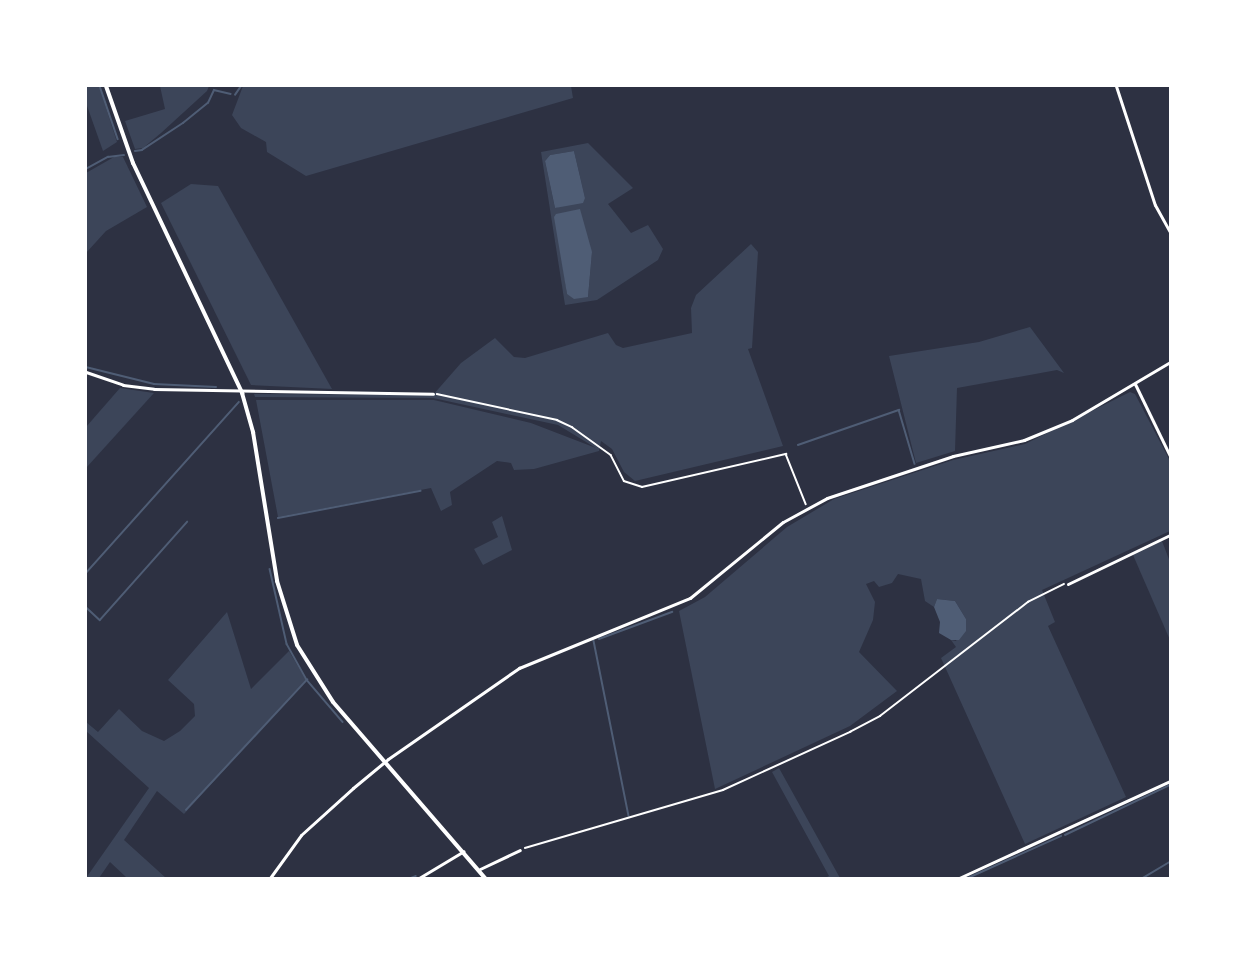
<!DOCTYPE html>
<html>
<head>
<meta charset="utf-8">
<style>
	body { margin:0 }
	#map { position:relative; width:1256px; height:964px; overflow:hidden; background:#2d3142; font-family:Mulish,sans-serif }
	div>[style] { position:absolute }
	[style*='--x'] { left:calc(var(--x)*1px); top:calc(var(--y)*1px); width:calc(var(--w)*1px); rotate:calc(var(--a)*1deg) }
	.green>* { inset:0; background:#3c4559 }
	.water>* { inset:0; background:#4f5d75 }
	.stream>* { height:1.5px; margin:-0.75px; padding:0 0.75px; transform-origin:0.75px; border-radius:0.75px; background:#4f5d75 }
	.path>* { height:1.5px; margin:-0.75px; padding:0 0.75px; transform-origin:0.75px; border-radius:0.75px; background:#fff }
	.minor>* { height:3px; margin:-1.5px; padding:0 1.5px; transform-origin:1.5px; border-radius:1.5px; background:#fff }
	.tertiary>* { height:4px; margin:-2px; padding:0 2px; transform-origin:2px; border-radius:2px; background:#fff }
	span { translate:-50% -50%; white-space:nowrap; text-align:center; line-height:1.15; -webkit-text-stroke:4.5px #fff; paint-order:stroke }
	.frame { position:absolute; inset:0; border:87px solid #fff; pointer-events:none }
</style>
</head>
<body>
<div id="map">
	<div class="green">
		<i style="clip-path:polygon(86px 86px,99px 86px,117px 142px,103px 151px,86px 103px)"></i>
		<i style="clip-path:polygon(160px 86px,209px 86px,207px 91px,161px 133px,143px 148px,135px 149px,125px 121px,165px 109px)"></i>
		<i style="clip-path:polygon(243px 86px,571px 86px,573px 98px,306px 176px,267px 152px,266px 142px,241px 128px,232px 115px)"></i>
		<i style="clip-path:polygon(evenodd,588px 143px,633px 188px,608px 204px,631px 233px,648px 225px,663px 249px,658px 260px,597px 300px,565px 305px,541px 152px,588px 143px,574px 151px,585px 198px,555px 208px,545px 161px,550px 155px,574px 151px,588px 143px,556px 214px,592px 252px,588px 297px,567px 294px,556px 214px)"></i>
		<i style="clip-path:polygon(114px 157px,123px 157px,147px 207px,106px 231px,86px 253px,86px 173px)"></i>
		<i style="clip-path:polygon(191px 184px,218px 186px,332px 389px,251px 385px,161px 203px)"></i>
		<i style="clip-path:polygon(751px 244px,758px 252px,752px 348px,748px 349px,783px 446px,635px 481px,624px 472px,612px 449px,601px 441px,599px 451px,534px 469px,514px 470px,511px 463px,497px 461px,450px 492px,452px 505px,441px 511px,431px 488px,278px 517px,256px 400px,434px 400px,531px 423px,596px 448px,558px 425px,433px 398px,255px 397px,254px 394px,433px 395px,461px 363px,495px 338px,514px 357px,525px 358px,608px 333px,616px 345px,623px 348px,692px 333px,691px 308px,696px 295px)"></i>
		<i style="clip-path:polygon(1030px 327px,1064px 373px,1057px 370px,957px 388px,955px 451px,916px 463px,889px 356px,979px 342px)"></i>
		<i style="clip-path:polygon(120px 388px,154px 393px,86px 468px,86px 427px)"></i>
		<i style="clip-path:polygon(1130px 392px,1135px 394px,1170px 461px,1170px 531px,1042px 590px,1055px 622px,1048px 626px,1126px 797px,1025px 844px,941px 658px,956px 647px,951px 640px,956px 641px,966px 619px,955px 601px,937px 599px,934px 607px,925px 601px,921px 579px,898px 574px,892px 583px,879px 587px,874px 581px,866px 584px,875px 602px,873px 620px,859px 652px,897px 691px,850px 726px,715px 789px,679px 611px,705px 597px,787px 527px,834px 499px,953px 460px,1025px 444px)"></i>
		<i style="clip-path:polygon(502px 516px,512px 550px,483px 565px,474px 549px,498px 537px,492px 522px)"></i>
		<i style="clip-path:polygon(1162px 541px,1170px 562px,1170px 640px,1133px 555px)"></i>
		<i style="clip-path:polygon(227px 612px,251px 689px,289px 651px,306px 680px,184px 814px,157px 791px,124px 840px,166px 878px,127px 878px,110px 862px,99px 878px,86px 878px,149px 788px,86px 731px,86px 722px,98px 732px,119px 709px,142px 731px,164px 741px,180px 731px,195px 716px,194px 704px,168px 680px)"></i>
		<i style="clip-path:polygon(779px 768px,840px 878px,825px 878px,829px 876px,772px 772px)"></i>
	</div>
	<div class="water">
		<i style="clip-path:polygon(574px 151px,585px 198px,583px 203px,555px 208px,545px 161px,550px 155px)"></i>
		<i style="clip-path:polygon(580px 209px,592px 252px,588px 297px,574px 299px,567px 294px,554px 217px,556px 214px)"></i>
		<i style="clip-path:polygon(937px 599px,955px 601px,966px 619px,966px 631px,959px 640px,951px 640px,939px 633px,940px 622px,934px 607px)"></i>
	</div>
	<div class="stream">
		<i style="--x:100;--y:86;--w:56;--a:71.2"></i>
		<i style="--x:235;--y:95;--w:11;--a:-56"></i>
		<i style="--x:135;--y:151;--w:7;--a:-8"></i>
		<i style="--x:142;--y:150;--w:49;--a:-33.4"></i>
		<i style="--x:183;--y:123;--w:32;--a:-39"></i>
		<i style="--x:208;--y:103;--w:14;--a:-65"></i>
		<i style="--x:214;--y:90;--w:17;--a:13"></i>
		<i style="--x:86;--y:169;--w:25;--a:-29"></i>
		<i style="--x:108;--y:157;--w:16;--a:-7"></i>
		<i style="--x:86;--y:367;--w:70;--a:14"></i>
		<i style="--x:154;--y:384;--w:62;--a:2.8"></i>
		<i style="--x:798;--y:445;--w:107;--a:-19.1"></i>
		<i style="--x:899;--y:410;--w:56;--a:73.5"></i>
		<i style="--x:278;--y:518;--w:145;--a:-10.8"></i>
		<i style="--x:270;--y:569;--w:77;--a:77.2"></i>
		<i style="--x:287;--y:644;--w:41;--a:60.9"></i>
		<i style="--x:307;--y:680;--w:55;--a:49.4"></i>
		<i style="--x:86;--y:573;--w:229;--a:-48.2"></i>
		<i style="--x:86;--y:607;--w:19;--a:43"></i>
		<i style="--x:100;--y:620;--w:131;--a:-48.4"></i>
		<i style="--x:599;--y:639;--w:78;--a:-20.3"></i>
		<i style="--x:594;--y:641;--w:178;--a:78.7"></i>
		<i style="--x:186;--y:810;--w:178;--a:-47.1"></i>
		<i style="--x:1065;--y:835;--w:116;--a:-25.5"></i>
		<i style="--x:411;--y:878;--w:5;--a:-22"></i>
		<i style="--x:968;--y:878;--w:102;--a:-24.3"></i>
		<i style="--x:1143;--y:878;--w:31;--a:-31"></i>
	</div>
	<div class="path">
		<i style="--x:437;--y:394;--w:123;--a:12.2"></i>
		<i style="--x:557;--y:420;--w:17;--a:25"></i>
		<i style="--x:572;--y:427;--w:48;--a:35.7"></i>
		<i style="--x:611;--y:455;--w:29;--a:63"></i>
		<i style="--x:624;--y:481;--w:19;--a:18"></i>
		<i style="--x:642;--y:487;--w:148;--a:-12.9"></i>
		<i style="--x:786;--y:454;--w:54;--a:68.2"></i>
		<i style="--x:525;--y:848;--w:206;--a:-16.3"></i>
		<i style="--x:723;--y:790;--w:140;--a:-24.5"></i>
		<i style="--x:850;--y:732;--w:34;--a:-28"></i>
		<i style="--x:880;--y:716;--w:187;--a:-37.6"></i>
		<i style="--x:1028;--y:602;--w:40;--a:-26.6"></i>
	</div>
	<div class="minor">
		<i style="--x:1116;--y:86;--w:125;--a:71.9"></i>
		<i style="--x:1155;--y:205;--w:31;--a:61"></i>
		<i style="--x:86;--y:372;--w:39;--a:19"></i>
		<i style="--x:123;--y:385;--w:31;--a:7"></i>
		<i style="--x:154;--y:389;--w:279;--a:1"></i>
		<i style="--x:1135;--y:384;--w:80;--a:64.1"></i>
		<i style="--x:1068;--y:584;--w:113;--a:-25.7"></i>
		<i style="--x:480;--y:869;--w:44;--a:-25.4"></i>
		<i style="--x:270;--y:878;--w:53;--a:-54.2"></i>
		<i style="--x:301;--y:835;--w:70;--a:-42.1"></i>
		<i style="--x:353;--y:788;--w:45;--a:-39.6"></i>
		<i style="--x:388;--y:759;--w:160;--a:-34.8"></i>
		<i style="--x:519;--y:668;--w:185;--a:-22.3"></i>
		<i style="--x:690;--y:598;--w:120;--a:-39.3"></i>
		<i style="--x:783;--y:522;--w:50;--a:-28.6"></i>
		<i style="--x:827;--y:498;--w:133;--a:-18.4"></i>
		<i style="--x:953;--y:456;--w:73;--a:-12.7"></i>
		<i style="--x:1024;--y:440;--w:52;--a:-22.6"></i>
		<i style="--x:1072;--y:420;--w:114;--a:-30.6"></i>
		<i style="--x:419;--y:878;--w:52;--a:-31"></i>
		<i style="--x:959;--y:878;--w:232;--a:-24.7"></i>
	</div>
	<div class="tertiary">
		<i style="--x:106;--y:86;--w:82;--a:70.7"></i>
		<i style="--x:133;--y:163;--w:255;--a:64.6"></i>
		<i style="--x:242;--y:393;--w:41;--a:74.2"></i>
		<i style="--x:253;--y:432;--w:151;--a:80.8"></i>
		<i style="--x:277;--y:581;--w:67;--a:72.6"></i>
		<i style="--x:297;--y:645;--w:67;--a:57.7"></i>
		<i style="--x:333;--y:702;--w:233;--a:49.2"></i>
	</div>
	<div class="frame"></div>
</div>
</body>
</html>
